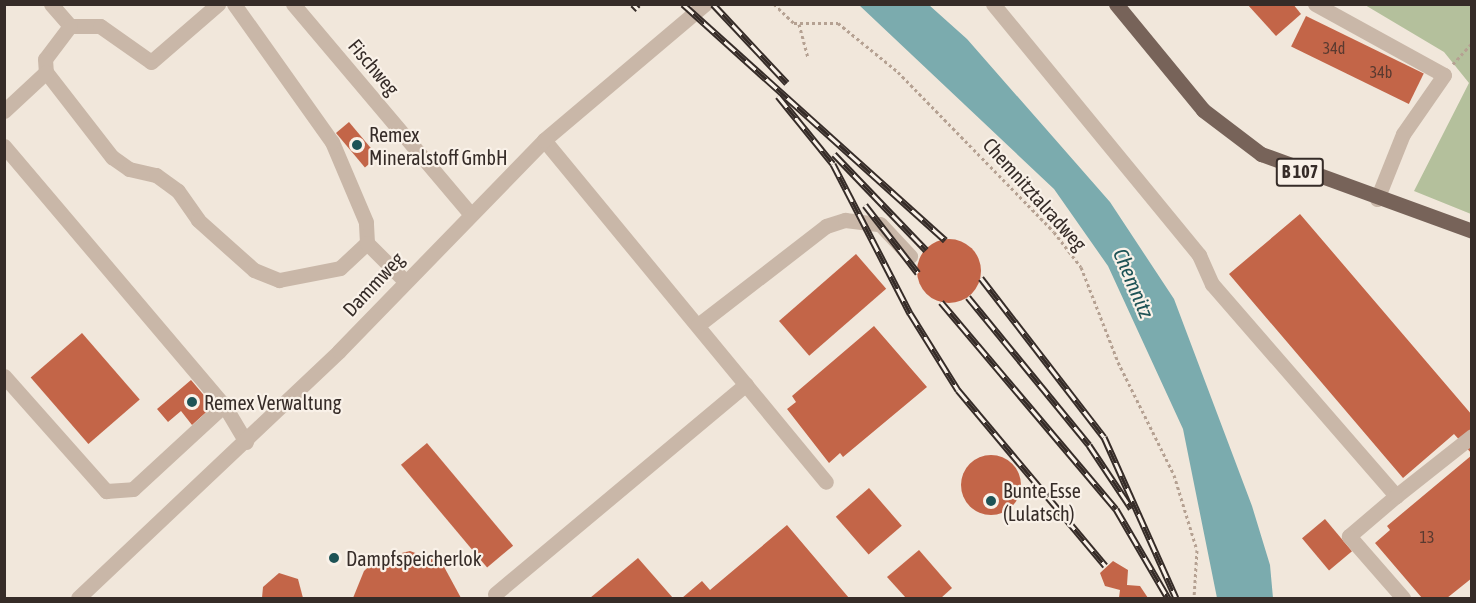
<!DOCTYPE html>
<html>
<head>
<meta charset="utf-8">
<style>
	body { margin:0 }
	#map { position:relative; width:1476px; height:603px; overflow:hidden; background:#f1e7db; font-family:"Asap Condensed",sans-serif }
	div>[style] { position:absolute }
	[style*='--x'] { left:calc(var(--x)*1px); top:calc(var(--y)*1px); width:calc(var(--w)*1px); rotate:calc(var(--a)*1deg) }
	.green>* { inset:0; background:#b4c09c }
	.water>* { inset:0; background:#7babae }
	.building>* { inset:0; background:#c36548; transform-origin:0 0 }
	.round { border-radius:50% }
	.path>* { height:3px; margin-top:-1.5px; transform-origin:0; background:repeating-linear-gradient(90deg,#b5a192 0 3px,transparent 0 6px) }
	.minor>* { height:15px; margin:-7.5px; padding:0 7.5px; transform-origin:7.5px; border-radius:7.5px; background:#c9b7a8 }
	.major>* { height:15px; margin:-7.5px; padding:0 7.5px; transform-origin:7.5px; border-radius:7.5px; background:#776359 }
	.rail>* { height:7px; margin-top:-3.5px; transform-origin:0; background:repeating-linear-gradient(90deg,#f9f1e8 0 14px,#362c28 0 28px); box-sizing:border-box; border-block:2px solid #362c28 }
	.dots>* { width:16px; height:16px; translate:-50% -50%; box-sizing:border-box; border:3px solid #f9f1e8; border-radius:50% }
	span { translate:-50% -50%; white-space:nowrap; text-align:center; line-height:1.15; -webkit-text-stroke:4.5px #f9f1e8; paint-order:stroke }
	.number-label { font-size:16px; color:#593a30 }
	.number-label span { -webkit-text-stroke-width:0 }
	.shield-label span { padding:2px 4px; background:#f9f1e8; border:2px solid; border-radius:4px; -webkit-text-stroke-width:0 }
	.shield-label { font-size:18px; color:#362c28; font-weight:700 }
	.street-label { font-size:20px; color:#362c28 }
	.poi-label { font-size:20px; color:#362c28 }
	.left { translate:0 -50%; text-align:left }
	.water-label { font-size:21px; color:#1e5356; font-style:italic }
	.frame { position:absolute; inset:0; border:6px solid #362c28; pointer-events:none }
</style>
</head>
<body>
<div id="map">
	<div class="green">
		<i style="clip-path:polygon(1365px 5px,1471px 5px,1471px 214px,1414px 191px,1469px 83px,1444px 52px)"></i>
	</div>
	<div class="water">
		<i style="clip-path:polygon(859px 5px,929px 5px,967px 39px,1110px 202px,1174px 299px,1252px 506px,1270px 565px,1273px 598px,1217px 598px,1183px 429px,1108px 266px,1054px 189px)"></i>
	</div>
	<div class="building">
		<i style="clip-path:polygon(1247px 4px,1293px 4px,1301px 14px,1276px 36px)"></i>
		<i style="left:1306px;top:16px;width:131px;height:34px;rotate:26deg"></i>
		<i style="left:349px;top:122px;width:45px;height:17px;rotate:50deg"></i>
		<i style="clip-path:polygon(1300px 214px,1472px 415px,1472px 454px,1454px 434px,1403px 478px,1229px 274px)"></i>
		<i class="round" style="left:917px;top:239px;width:64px;height:64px"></i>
		<i style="left:856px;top:254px;width:46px;height:102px;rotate:49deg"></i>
		<i style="clip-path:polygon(874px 326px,927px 387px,843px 457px,840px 453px,829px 463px,787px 409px,796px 402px,792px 396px)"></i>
		<i style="left:82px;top:333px;width:88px;height:68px;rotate:49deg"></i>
		<i style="clip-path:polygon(191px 380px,213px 406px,192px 425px,181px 411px,168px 422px,157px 409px)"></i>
		<i style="left:427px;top:443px;width:134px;height:34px;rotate:50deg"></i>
		<i style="clip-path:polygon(1472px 455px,1472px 578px,1447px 598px,1422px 598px,1375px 543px,1390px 530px,1387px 526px)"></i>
		<i class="round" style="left:961px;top:455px;width:60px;height:60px"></i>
		<i style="left:869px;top:488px;width:50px;height:44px;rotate:49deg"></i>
		<i style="left:1325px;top:519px;width:42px;height:30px;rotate:50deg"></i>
		<i style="clip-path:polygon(787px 525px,849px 598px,682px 598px,702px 581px,710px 590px)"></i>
		<i style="clip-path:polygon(919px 550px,952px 588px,941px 598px,906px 598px,887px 577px)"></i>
		<i style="clip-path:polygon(410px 551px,442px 563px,461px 598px,353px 598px,364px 571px,377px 559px)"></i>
		<i style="clip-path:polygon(638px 558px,673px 598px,590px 598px)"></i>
		<i style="clip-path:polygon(1113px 561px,1128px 570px,1127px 585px,1140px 586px,1148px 598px,1119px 598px,1120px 590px,1105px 586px,1100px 573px)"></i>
		<i style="clip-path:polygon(279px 573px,298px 579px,303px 598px,262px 598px,263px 587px)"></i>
	</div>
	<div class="path">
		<i style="--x:774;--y:4;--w:28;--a:44"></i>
		<i style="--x:794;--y:23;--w:44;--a:0"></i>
		<i style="--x:838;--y:23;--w:77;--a:39.2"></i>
		<i style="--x:898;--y:72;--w:223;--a:45.7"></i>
		<i style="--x:1054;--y:232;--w:44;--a:52.4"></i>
		<i style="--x:1081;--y:267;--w:102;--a:68.7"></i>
		<i style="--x:1118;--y:362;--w:126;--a:63.6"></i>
		<i style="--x:1174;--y:475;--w:78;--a:73"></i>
		<i style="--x:1197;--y:550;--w:48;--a:93.6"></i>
		<i style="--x:799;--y:24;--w:35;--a:75"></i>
		<i style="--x:1453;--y:64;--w:28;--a:-48"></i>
	</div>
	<div class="minor">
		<i style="--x:51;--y:4;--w:29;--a:49"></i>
		<i style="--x:70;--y:26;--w:30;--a:0"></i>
		<i style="--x:100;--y:26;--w:62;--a:35.2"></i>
		<i style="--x:151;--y:62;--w:89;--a:-40.9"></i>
		<i style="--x:293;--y:4;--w:272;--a:49.8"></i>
		<i style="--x:993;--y:4;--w:325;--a:50.6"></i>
		<i style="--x:1199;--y:255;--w:32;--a:66"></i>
		<i style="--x:1212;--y:284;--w:281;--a:49"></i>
		<i style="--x:1396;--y:496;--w:62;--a:139.6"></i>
		<i style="--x:1349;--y:536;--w:82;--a:48.9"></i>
		<i style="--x:1315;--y:4;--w:147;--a:28.8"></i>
		<i style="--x:1444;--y:75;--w:72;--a:124.8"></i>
		<i style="--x:1403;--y:134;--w:70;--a:111.8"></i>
		<i style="--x:70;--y:26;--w:41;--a:127.1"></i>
		<i style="--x:45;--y:59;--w:13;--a:86"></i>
		<i style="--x:46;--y:72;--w:108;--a:52.2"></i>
		<i style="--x:112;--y:157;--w:21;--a:35"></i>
		<i style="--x:129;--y:169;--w:28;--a:13"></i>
		<i style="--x:156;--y:175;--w:27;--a:36"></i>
		<i style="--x:178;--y:191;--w:35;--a:55"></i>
		<i style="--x:198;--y:220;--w:75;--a:41.8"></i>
		<i style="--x:254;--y:270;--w:27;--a:22"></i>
		<i style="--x:279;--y:280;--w:62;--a:-11.1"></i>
		<i style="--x:340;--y:268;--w:37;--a:-43"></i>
		<i style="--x:367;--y:243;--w:21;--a:-93"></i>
		<i style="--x:366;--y:222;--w:87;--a:-113"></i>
		<i style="--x:332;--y:142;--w:169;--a:-125.4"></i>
		<i style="--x:4;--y:111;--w:57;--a:-42.9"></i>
		<i style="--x:544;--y:140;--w:443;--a:50.5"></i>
		<i style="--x:4;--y:146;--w:340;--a:49.7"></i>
		<i style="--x:224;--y:405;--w:43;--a:59.3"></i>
		<i style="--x:367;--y:243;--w:54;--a:45"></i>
		<i style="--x:698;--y:325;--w:162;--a:-37.7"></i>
		<i style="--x:826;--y:226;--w:20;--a:-18"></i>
		<i style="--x:845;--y:220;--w:35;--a:7"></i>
		<i style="--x:880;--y:224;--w:44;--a:46.8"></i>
		<i style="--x:4;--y:376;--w:154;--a:48.4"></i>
		<i style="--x:106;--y:491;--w:27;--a:-4"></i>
		<i style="--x:133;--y:489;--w:124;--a:-42.7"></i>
		<i style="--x:1396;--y:496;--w:97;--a:-38.3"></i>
		<i style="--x:495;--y:594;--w:327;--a:-39.9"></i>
		<i style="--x:78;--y:598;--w:359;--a:-43.4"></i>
		<i style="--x:339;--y:351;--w:294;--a:-45.8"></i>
		<i style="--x:544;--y:140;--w:211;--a:-40.2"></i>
	</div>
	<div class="major">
		<i style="--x:1116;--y:4;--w:137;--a:50.6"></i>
		<i style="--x:1203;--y:110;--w:73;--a:37.2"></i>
		<i style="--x:1261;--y:154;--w:225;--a:20"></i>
	</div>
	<div class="rail">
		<i style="--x:633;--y:4;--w:7;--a:45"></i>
		<i style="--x:683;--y:4;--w:353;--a:42"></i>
		<i style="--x:713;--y:4;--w:108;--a:46.9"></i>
		<i style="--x:778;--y:96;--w:87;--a:51"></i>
		<i style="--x:833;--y:164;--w:168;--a:62.7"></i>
		<i style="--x:910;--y:313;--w:91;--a:58.1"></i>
		<i style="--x:958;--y:390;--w:229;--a:50"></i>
		<i style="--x:834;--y:154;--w:133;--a:46.2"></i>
		<i style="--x:865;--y:205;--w:86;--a:52.1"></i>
		<i style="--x:981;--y:278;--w:201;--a:52.3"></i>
		<i style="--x:1104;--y:437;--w:176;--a:65.9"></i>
		<i style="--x:968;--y:297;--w:191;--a:50.7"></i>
		<i style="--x:1089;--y:445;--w:76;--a:56.3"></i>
		<i style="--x:941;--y:302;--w:271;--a:49.8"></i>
		<i style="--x:1116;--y:509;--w:103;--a:59.7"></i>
	</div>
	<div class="dots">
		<i style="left:357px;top:145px;background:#1e5356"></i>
		<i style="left:192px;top:402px;background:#1e5356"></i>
		<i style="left:991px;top:501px;background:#1e5356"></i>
		<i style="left:334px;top:558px;background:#1e5356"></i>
	</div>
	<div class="number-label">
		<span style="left:1334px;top:48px">34d</span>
		<span style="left:1381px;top:72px">34b</span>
		<span style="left:1427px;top:537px">13</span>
	</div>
	<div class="shield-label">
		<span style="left:1300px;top:172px">B 107</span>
	</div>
	<div class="street-label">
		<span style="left:374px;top:67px;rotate:50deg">Fischweg</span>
		<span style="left:1035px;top:194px;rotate:48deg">Chemnitztalradweg</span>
		<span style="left:373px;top:284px;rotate:-47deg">Dammweg</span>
	</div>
	<div class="poi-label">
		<span class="left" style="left:369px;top:146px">Remex<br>Mineralstoff GmbH</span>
		<span class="left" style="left:204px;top:402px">Remex Verwaltung</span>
		<span class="left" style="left:1003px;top:502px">Bunte Esse<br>(Lulatsch)</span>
		<span class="left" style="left:346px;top:558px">Dampfspeicherlok</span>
	</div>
	<div class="water-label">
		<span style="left:1134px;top:283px;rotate:67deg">Chemnitz</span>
	</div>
	<div class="frame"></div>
</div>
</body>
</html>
